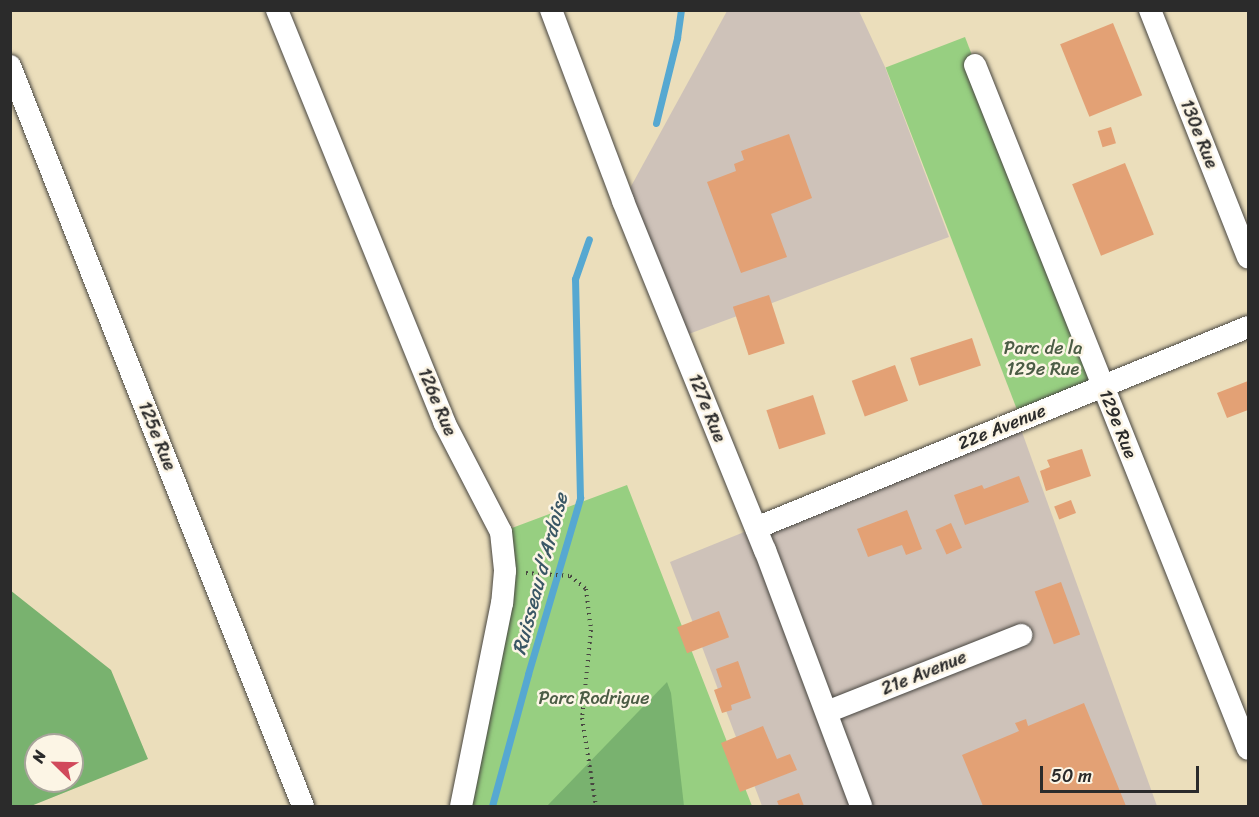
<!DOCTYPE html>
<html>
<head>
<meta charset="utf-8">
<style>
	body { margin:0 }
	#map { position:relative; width:1259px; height:817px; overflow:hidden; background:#ebdebb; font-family:Sriracha,sans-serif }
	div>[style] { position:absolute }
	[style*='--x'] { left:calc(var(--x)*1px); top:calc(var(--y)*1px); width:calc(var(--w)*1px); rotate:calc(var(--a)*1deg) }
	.industrial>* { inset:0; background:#cec2b9 }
	.green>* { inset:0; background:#97cf81; transform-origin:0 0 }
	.forest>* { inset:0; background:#79b26f }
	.stream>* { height:7px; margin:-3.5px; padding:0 3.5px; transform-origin:3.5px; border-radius:3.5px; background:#56a8d1 }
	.building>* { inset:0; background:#e3a175; transform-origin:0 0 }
	.path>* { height:4px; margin-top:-2px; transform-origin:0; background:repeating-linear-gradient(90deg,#484641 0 1.5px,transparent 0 6px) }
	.roads { filter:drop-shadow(0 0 2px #484641) drop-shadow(0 0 2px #484641) }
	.minor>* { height:22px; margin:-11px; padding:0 11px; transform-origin:11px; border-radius:11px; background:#fff }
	span { translate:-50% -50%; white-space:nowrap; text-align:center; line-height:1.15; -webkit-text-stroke:5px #fcf5e5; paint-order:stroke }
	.street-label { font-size:18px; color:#2b2b2b }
	.park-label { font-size:18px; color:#4b5c45 }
	.water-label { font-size:20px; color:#3a5765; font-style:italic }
	.frame { position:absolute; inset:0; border:12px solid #2b2b2b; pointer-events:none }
	.north { position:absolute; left:24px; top:733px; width:60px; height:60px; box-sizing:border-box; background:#fcf5e5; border:2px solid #a8a49b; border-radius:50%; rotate:293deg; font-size:16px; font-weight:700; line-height:24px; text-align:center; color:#2b2b2b }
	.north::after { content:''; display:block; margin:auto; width:21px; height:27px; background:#d1495b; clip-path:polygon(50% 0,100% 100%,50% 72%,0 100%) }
	.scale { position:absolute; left:1040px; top:766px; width:159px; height:27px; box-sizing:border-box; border:3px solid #2b2b2b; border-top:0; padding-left:8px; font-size:18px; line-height:21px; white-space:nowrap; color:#2b2b2b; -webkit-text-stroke:4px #fcf5e5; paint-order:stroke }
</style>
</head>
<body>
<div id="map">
	<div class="industrial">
		<i style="clip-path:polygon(727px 11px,859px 11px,885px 67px,949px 237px,678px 338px,623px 201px)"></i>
		<i style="clip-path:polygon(1018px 421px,1157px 806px,762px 806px,670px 562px)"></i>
	</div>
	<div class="green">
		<i style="left:965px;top:37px;width:375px;height:85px;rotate:69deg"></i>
		<i style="clip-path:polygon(627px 485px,752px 806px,461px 806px,487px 686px,501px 532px)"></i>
	</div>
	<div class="forest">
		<i style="clip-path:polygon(evenodd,10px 590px,111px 670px,148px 759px,31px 806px,11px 806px,10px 590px,36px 745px,72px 745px,72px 781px,36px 781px,36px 745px)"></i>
		<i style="clip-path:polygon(667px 682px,671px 693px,684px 806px,547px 806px)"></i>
	</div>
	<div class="stream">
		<i style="--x:656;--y:123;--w:88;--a:-76.1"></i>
		<i style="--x:677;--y:38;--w:28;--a:-82"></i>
		<i style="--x:492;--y:806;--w:137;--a:-74.7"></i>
		<i style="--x:528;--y:674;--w:184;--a:-73.5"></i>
		<i style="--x:580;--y:498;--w:219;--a:-91.3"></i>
		<i style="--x:575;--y:279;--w:42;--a:-70.7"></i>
	</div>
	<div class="building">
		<i style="left:1113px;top:23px;width:78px;height:57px;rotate:68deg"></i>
		<i style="left:1111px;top:127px;width:17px;height:14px;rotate:73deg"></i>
		<i style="clip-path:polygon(789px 134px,812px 198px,771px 214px,787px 257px,741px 273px,707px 182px,736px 171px,734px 164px,744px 160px,741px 151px)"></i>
		<i style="left:1125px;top:163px;width:77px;height:57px;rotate:68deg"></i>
		<i style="left:769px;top:295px;width:51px;height:38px;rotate:72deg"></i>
		<i style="left:972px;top:338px;width:29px;height:65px;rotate:72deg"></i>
		<i style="left:895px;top:365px;width:38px;height:46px;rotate:70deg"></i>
		<i style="clip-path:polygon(1248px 381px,1248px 410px,1227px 418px,1217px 393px)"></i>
		<i style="left:813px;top:395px;width:41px;height:49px;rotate:72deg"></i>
		<i style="clip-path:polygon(1082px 449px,1091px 476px,1046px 491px,1040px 471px,1050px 467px,1047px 460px)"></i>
		<i style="clip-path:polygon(1019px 476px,1029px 502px,965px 525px,954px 495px,982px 485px,984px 489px)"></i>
		<i style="left:1071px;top:500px;width:14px;height:18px;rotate:69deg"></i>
		<i style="clip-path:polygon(907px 510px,922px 549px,906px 555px,902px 545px,868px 557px,857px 529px)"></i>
		<i style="left:951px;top:523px;width:27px;height:17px;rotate:66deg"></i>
		<i style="left:1061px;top:582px;width:56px;height:28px;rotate:70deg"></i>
		<i style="left:719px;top:611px;width:28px;height:45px;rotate:69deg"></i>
		<i style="clip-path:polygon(738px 661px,751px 698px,731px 705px,732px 710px,722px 713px,714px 690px,722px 687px,716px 669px)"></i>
		<i style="clip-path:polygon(1084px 703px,1126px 806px,983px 806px,962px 755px,1019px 731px,1015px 723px,1026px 719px,1028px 726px)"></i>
		<i style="clip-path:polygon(763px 726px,777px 759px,790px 754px,797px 770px,740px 792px,721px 743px)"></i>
		<i style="clip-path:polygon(799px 793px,804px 806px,779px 806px,777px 801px)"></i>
	</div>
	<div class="path">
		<i style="--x:526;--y:573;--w:44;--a:3.9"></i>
		<i style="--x:570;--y:576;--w:21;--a:39"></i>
		<i style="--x:586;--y:589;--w:41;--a:83"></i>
		<i style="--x:591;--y:630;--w:88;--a:95.8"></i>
		<i style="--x:582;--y:718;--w:89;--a:81"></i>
	</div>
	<div class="roads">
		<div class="minor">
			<i style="--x:277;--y:10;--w:445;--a:67.9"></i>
			<i style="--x:444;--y:422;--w:124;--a:62.6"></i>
			<i style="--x:501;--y:532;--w:39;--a:84"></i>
			<i style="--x:505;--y:571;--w:32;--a:95"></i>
			<i style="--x:502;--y:603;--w:207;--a:101.4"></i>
			<i style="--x:551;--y:10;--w:204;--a:69.3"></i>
			<i style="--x:623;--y:201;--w:377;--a:67.9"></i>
			<i style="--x:765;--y:550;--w:273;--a:69.4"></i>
			<i style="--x:1150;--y:10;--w:266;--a:68.4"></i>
			<i style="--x:975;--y:65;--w:736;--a:68.24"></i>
			<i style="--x:10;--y:66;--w:796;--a:68.4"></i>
			<i style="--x:756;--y:528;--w:531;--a:-22.22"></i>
			<i style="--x:827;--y:712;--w:209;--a:-21.6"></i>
		</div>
	</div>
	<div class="street-label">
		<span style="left:1199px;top:134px;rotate:68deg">130e Rue</span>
		<span style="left:437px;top:402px;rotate:67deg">126e Rue</span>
		<span style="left:707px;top:408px;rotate:68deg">127e Rue</span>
		<span style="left:1118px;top:424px;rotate:68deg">129e Rue</span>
		<span style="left:1002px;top:427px;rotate:-22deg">22e Avenue</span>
		<span style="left:157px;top:436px;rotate:68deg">125e Rue</span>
		<span style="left:924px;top:673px;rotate:-22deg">21e Avenue</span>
	</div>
	<div class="park-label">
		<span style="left:1043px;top:359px">Parc de la<br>129e Rue</span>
		<span style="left:594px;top:698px">Parc Rodrigue</span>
	</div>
	<div class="water-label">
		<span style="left:540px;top:574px;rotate:-75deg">Ruisseau d'Ardoise</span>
	</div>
	<div class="frame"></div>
	<div class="north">N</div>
	<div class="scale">50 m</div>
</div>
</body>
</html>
